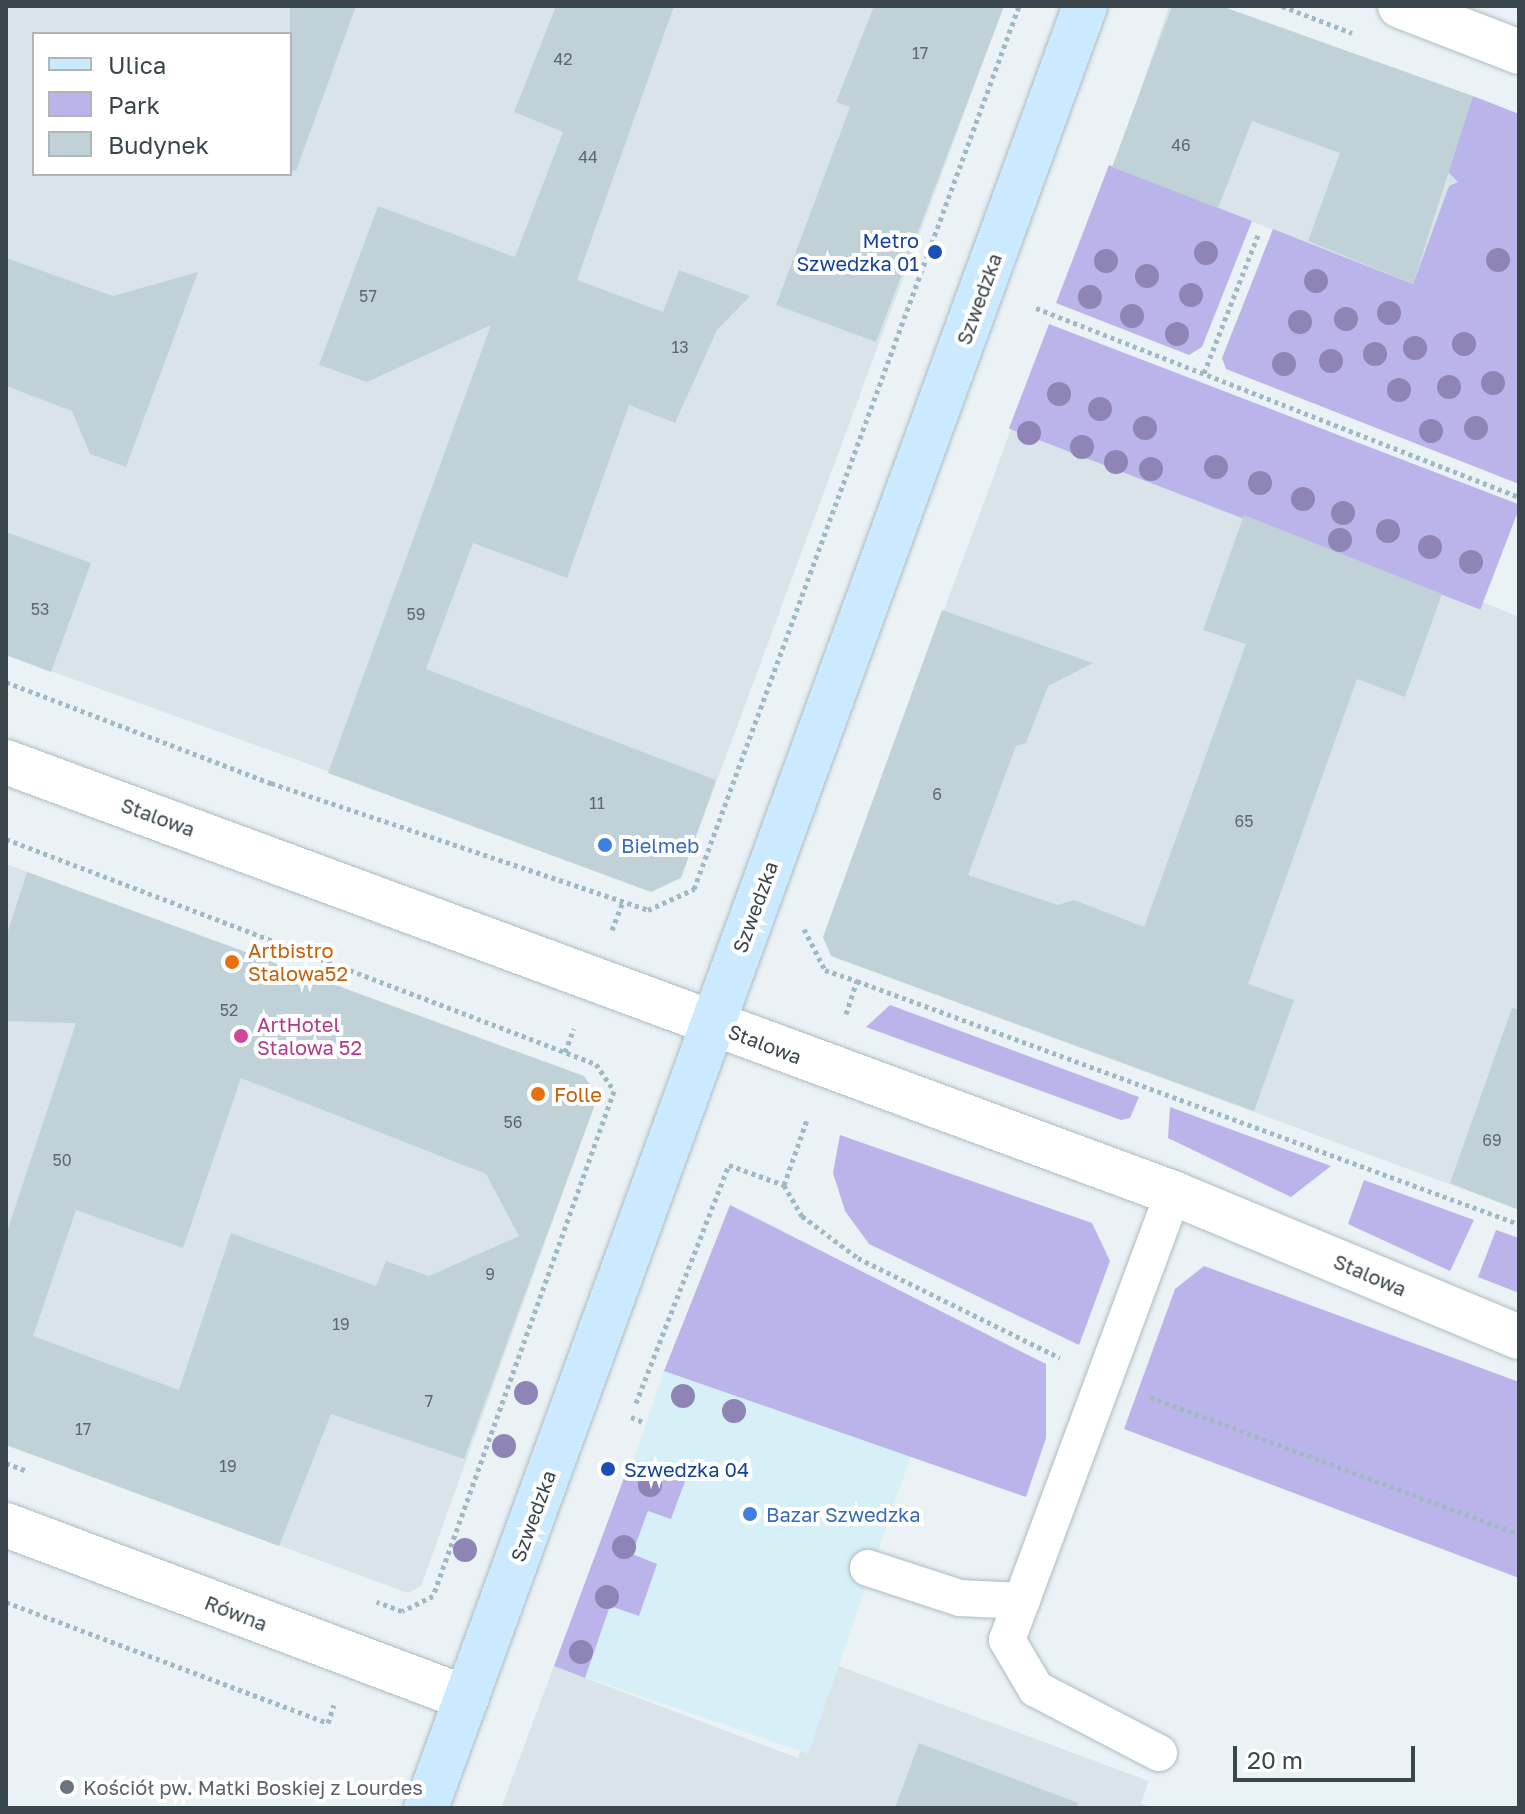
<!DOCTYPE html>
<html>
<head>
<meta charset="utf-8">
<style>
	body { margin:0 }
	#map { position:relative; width:1525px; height:1814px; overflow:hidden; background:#ebf2f6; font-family:"Golos Text",sans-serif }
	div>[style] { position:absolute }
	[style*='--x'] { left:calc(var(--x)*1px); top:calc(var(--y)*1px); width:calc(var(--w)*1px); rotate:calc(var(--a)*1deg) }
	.residential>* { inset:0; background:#d9e4ea }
	.commercial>* { inset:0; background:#d7f0f7; transform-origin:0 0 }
	.green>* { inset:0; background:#bab4ea; transform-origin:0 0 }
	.building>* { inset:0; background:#c0d2d8 }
	.path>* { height:5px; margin-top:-2.5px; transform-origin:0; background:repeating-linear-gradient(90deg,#9eb9c4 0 4px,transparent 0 8px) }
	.roads { filter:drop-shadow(0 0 2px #adbcc2) drop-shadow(0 0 2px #adbcc2) }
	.lane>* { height:36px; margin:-18px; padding:0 18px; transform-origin:18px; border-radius:18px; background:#fff }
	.street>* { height:44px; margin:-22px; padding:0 22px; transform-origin:22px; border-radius:22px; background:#fff }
	.secondary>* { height:44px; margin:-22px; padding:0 22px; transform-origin:22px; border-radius:22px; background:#cceaff }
	.trees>* { width:24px; height:24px; margin:-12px; border-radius:50%; background:#8e84b5 }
	.dots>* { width:22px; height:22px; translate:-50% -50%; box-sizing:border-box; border:4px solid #fff; border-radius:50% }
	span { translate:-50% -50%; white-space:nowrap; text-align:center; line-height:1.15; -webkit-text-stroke:8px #fff; paint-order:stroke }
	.number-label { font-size:16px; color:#5b696e }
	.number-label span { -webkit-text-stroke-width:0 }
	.transit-label { font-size:20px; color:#164399 }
	.right { translate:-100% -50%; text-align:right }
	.left { translate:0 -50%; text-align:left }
	.street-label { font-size:20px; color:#39464b }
	.shop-label { font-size:20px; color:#366cbe }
	.food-label { font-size:20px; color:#c56008 }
	.hotel-label { font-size:20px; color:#b23c85 }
	.worship-label { font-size:20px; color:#5b616d }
	.frame { position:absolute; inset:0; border:8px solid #39464b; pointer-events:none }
	.legend { position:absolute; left:32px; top:32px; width:260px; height:144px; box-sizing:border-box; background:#fff; border:2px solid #b0b5b7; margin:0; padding:10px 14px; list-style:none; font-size:24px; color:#39464b }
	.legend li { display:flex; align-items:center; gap:16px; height:40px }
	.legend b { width:40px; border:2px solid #b0b5b7 }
	.scale { position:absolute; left:1233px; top:1746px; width:182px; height:36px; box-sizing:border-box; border:4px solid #39464b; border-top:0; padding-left:10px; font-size:24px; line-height:28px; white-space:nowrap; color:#39464b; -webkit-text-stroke:6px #fff; paint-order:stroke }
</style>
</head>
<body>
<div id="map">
	<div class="residential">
		<i style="clip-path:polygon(evenodd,6px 6px,1004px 6px,681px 878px,477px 825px,6px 655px,6px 6px,34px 34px,290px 34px,290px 174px,34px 174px,34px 34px)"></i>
		<i style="clip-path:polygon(1169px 6px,1221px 6px,1473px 96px,1454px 148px,1458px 181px,1449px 187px,1413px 284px,1114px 168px)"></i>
		<i style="clip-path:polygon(1011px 429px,1244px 515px,1276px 517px,1519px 617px,1519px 1210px,831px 956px,823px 937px)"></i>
		<i style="clip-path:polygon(6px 864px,470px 1035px,598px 1096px,421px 1586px,408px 1593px,6px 1445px)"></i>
		<i style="clip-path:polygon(831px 1663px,1149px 1781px,1141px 1803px,1152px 1808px,501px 1808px,554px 1666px,798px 1758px)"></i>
	</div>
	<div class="commercial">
		<i style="left:664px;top:1371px;width:261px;height:315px;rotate:19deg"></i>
	</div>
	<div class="green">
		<i style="clip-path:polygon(1473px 96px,1519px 114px,1519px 484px,1226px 369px,1222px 358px,1273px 229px,1413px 284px,1449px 186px,1458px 182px,1440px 164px,1454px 148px)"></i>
		<i style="clip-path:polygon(1109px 165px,1252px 221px,1202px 347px,1189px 355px,1056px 303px)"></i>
		<i style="left:1049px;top:324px;width:505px;height:112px;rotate:21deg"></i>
		<i style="clip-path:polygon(890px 1005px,1139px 1097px,1130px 1118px,1121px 1120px,866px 1027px)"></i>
		<i style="clip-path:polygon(1170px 1107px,1331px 1166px,1291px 1197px,1168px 1138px)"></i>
		<i style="clip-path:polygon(840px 1135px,1092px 1223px,1110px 1261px,1079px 1345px,869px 1244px,845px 1211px,833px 1173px)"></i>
		<i style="clip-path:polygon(1364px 1180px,1474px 1220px,1450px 1271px,1348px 1224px)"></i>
		<i style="clip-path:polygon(730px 1205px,1046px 1364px,1046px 1438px,1026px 1497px,664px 1371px)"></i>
		<i style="clip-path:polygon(1496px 1230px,1519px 1238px,1519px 1293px,1478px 1277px)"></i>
		<i style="clip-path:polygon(1204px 1266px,1519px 1382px,1519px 1578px,1124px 1429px,1175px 1289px)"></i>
		<i style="clip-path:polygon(631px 1459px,686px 1479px,671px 1519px,648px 1511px,632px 1554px,657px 1564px,639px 1616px,610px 1606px,585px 1678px,554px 1666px)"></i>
	</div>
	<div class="building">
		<i style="clip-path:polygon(290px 6px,356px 6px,296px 171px,290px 170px)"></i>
		<i style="clip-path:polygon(556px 6px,674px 6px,577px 280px,663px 312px,679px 270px,750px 296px,717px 330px,675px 423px,629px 405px,567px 578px,473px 543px,426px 669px,716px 780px,681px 878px,651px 892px,328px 773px,491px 325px,367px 382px,319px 365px,378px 206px,515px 257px,563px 132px,514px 112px)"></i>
		<i style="clip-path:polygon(874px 6px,1004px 6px,876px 342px,776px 305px,850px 107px,836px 102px)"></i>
		<i style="clip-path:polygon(1172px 6px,1221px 6px,1473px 96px,1413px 284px,1308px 241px,1340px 153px,1252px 121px,1218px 208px,1112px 167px)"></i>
		<i style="clip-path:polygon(6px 258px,113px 296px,198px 272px,126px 467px,90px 454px,72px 411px,6px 386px)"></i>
		<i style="clip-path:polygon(1244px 515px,1442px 594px,1405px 697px,1357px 679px,1248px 984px,1294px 1000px,1254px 1111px,831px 956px,823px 937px,942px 610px,1093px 663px,1048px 686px,1026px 743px,1016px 746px,968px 875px,1058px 905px,1074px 900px,1144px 927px,1246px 644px,1203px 630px)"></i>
		<i style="clip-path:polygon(6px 532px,91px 563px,51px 672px,6px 655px)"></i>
		<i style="clip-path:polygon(evenodd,27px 872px,584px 1076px,598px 1096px,464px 1459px,331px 1414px,279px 1546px,6px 1445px,6px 1235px,76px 1023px,6px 1021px,6px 937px,27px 872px,241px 1078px,486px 1174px,519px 1236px,429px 1276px,386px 1261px,376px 1286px,231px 1233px,179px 1390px,33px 1336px,76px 1210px,183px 1248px,241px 1078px)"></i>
		<i style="clip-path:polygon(1512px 1008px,1519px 1010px,1519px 1210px,1450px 1183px)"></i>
		<i style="clip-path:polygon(919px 1743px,1078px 1803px,1077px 1808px,895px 1808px)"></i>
	</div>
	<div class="path">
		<i style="--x:1282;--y:6;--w:75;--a:21.1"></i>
		<i style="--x:1036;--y:308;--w:519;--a:21.37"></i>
		<i style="--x:1204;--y:373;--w:148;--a:-68.6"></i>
		<i style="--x:6;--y:682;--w:284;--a:20.9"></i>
		<i style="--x:271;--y:783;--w:398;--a:18.6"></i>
		<i style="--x:648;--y:910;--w:51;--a:-24.5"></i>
		<i style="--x:694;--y:889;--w:941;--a:-69.79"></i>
		<i style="--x:6;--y:839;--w:631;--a:20.87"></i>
		<i style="--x:596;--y:1064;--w:32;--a:56"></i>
		<i style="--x:614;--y:1091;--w:536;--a:109.72"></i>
		<i style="--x:433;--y:1596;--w:34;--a:154"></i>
		<i style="--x:402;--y:1611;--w:27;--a:-160"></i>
		<i style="--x:804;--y:929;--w:46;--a:62.9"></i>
		<i style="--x:825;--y:970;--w:34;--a:19"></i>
		<i style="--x:612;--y:930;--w:31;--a:-69"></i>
		<i style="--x:846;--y:1014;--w:35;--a:-72"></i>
		<i style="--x:857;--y:981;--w:705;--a:20.16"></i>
		<i style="--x:565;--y:1052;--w:25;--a:-69"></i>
		<i style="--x:784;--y:1185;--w:36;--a:60"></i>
		<i style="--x:802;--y:1216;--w:70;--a:36.9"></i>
		<i style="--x:858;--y:1258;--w:225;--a:26.3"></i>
		<i style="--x:1150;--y:1397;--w:394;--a:20.4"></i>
		<i style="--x:636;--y:1403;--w:256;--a:-68.7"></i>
		<i style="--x:729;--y:1165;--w:59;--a:20"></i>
		<i style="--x:784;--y:1185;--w:72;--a:-70.6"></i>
		<i style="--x:631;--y:1417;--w:15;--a:23"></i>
		<i style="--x:6;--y:1463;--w:22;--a:21"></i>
		<i style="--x:6;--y:1602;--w:344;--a:20.6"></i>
		<i style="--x:328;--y:1723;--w:19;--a:-72"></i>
	</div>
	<div class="roads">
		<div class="lane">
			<i style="--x:868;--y:1568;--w:97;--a:18.1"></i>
			<i style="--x:960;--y:1598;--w:62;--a:2.8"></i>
			<i style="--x:1159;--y:1753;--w:139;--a:-152.5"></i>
			<i style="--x:1036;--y:1689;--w:57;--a:-120.6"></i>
			<i style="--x:1007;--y:1640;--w:477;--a:-69.6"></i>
		</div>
		<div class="street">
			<i style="--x:1400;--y:6;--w:128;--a:21.1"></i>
			<i style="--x:6;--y:762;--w:1244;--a:20.27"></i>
			<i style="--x:1173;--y:1193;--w:375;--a:22.6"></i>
			<i style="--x:6;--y:1525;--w:492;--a:20.6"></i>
		</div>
		<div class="secondary">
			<i style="--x:426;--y:1808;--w:1919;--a:-69.91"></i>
		</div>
	</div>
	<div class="trees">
		<i style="left:1206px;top:253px"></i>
		<i style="left:1498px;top:260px"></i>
		<i style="left:1106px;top:261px"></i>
		<i style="left:1147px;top:276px"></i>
		<i style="left:1316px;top:281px"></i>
		<i style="left:1191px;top:295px"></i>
		<i style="left:1090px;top:297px"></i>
		<i style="left:1389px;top:313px"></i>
		<i style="left:1132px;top:316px"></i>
		<i style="left:1346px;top:319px"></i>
		<i style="left:1300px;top:322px"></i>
		<i style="left:1177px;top:334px"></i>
		<i style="left:1464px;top:344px"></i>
		<i style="left:1415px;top:348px"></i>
		<i style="left:1375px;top:354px"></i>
		<i style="left:1331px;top:361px"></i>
		<i style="left:1284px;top:364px"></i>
		<i style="left:1493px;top:383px"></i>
		<i style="left:1449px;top:387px"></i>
		<i style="left:1399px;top:390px"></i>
		<i style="left:1059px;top:394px"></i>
		<i style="left:1100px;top:409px"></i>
		<i style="left:1145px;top:428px"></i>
		<i style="left:1476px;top:428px"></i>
		<i style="left:1431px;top:431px"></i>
		<i style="left:1029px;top:433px"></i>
		<i style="left:1082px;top:447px"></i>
		<i style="left:1116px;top:462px"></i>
		<i style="left:1216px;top:467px"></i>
		<i style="left:1151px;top:469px"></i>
		<i style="left:1260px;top:483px"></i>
		<i style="left:1303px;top:499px"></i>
		<i style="left:1343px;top:513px"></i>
		<i style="left:1388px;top:531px"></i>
		<i style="left:1340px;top:540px"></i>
		<i style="left:1430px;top:547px"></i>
		<i style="left:1471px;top:562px"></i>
		<i style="left:526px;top:1393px"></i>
		<i style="left:683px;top:1396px"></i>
		<i style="left:734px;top:1411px"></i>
		<i style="left:504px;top:1446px"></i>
		<i style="left:650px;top:1485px"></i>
		<i style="left:624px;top:1547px"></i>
		<i style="left:465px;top:1550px"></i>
		<i style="left:607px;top:1597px"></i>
		<i style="left:581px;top:1652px"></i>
	</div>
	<div class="dots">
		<i style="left:935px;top:252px;background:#1a4fb4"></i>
		<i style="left:605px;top:845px;background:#3f7fe0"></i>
		<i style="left:232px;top:962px;background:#e8710a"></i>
		<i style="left:241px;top:1036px;background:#d1479c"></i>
		<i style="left:538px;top:1094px;background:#e8710a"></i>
		<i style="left:608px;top:1469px;background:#1a4fb4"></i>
		<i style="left:750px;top:1514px;background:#3f7fe0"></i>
		<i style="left:67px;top:1787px;background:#6b7280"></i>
	</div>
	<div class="number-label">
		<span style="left:920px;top:53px">17</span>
		<span style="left:563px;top:59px">42</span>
		<span style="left:1181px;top:145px">46</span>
		<span style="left:588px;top:157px">44</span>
		<span style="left:368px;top:296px">57</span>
		<span style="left:680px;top:347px">13</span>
		<span style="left:40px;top:609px">53</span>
		<span style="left:416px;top:614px">59</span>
		<span style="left:937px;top:794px">6</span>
		<span style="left:597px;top:803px">11</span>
		<span style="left:1244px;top:821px">65</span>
		<span style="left:229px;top:1010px">52</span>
		<span style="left:513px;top:1122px">56</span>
		<span style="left:1492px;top:1140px">69</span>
		<span style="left:62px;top:1160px">50</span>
		<span style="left:490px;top:1274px">9</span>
		<span style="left:341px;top:1324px">19</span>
		<span style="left:429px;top:1401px">7</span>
		<span style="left:83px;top:1429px">17</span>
		<span style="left:228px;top:1466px">19</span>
	</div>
	<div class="transit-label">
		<span class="right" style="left:919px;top:252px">Metro<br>Szwedzka 01</span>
		<span class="left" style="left:624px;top:1469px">Szwedzka 04</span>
	</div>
	<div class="street-label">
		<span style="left:979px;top:299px;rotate:-70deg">Szwedzka</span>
		<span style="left:158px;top:817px;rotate:20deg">Stalowa</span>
		<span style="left:755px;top:907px;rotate:-70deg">Szwedzka</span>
		<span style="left:765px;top:1044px;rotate:21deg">Stalowa</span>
		<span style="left:1370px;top:1275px;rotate:23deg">Stalowa</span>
		<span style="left:533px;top:1516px;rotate:-70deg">Szwedzka</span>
		<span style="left:236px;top:1613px;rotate:21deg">Równa</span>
	</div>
	<div class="shop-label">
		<span class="left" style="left:621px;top:845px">Bielmeb</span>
		<span class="left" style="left:766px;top:1514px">Bazar Szwedzka</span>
	</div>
	<div class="food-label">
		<span class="left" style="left:248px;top:962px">Artbistro<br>Stalowa52</span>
		<span class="left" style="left:554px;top:1094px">Folle</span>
	</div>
	<div class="hotel-label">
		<span class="left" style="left:257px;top:1036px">ArtHotel<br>Stalowa 52</span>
	</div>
	<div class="worship-label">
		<span class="left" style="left:83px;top:1787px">Kościół pw. Matki Boskiej z Lourdes</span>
	</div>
	<div class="frame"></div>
	<ul class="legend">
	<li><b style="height:10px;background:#cceaff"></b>Ulica</li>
	<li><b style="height:22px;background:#bab4ea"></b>Park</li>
	<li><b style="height:22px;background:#c0d2d8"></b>Budynek</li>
	</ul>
	<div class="scale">20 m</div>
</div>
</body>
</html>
